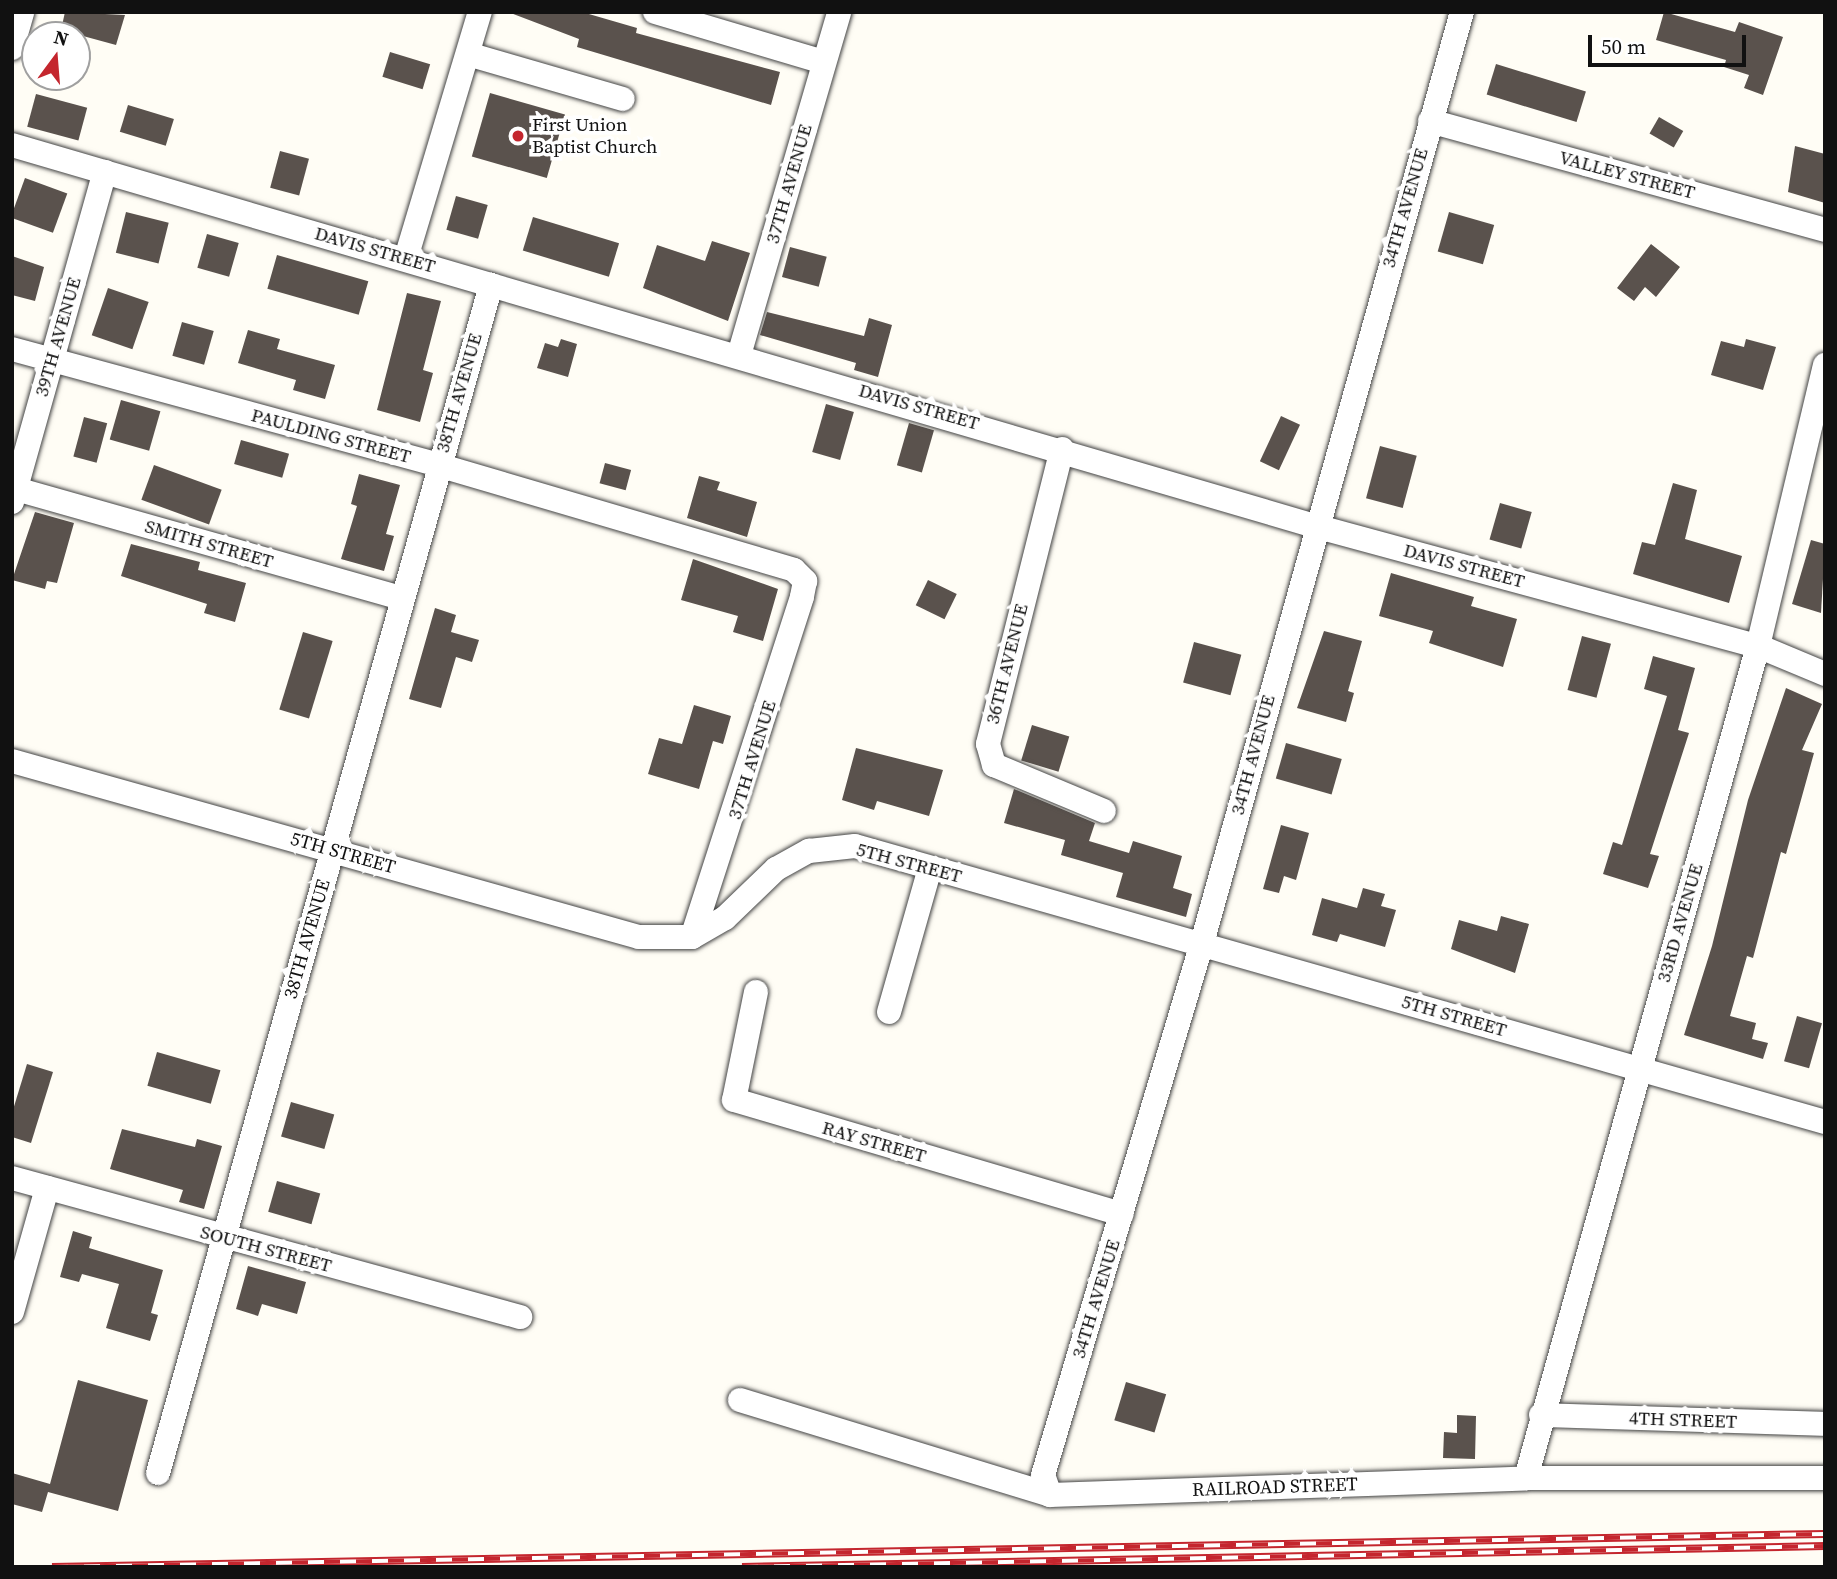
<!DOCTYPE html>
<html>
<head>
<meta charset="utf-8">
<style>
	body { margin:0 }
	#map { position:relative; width:1837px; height:1579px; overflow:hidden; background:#fffdf5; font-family:"Source Serif 4",serif }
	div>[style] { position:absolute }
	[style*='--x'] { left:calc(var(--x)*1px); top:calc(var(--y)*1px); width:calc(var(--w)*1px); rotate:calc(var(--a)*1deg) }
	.building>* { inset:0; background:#5a524d; transform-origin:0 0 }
	.roads { filter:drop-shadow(0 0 2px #444) drop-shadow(0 0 2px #444) }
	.minor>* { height:24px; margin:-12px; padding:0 12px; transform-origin:12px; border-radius:12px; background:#fff }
	.rail>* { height:8px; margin-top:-4px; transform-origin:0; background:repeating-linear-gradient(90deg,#fff 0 16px,#c4262e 0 32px); box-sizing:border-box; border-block:2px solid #c4262e }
	.dots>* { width:19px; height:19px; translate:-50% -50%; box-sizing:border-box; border:4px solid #fff; border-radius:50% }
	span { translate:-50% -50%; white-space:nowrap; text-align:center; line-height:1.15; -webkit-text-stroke:7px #fff; paint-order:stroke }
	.poi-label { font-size:19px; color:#111 }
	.left { translate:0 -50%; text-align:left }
	.street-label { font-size:19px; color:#111 }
	.frame { position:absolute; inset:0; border:14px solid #111; pointer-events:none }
	.north { position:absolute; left:21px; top:21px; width:70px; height:70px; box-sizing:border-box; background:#fff; border:2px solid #a0a0a0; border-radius:50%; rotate:16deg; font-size:19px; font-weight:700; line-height:28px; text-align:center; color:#111 }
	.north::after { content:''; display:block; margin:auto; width:24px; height:32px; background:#c4262e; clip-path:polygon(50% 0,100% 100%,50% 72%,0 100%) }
	.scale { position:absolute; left:1588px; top:35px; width:158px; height:32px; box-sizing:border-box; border:4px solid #111; border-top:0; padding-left:9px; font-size:21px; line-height:24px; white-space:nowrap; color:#111; -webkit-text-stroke:5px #fff; paint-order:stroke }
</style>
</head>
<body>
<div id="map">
	<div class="building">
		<i style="clip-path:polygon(65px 12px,125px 15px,116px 45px,61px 30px)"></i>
		<i style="clip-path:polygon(508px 12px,582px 12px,637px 28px,636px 33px,780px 72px,771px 105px,577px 47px,579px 39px)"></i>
		<i style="clip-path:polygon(1664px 12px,1735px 32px,1739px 22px,1783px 37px,1763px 95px,1744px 88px,1749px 75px,1724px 67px,1726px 60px,1656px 40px)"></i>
		<i style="left:390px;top:52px;width:42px;height:26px;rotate:17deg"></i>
		<i style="left:1496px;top:64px;width:94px;height:32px;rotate:17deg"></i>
		<i style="left:490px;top:93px;width:78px;height:66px;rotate:16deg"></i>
		<i style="left:36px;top:94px;width:53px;height:34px;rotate:15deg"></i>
		<i style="left:128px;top:105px;width:48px;height:28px;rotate:17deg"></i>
		<i style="left:1659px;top:117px;width:28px;height:19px;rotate:30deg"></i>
		<i style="clip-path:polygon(1795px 146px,1825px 154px,1825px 203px,1788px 192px)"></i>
		<i style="left:280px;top:151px;width:30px;height:38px;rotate:15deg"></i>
		<i style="left:25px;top:178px;width:45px;height:42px;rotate:20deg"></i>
		<i style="left:456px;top:196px;width:33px;height:35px;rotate:16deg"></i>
		<i style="left:126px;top:212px;width:44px;height:42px;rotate:14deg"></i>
		<i style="left:1449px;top:212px;width:47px;height:41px;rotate:16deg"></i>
		<i style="left:533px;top:217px;width:90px;height:35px;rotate:17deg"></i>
		<i style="left:207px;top:234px;width:33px;height:35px;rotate:16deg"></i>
		<i style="clip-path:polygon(712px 241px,750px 253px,728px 321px,643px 288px,657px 245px,705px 261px)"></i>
		<i style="clip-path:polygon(1651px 244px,1680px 267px,1656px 297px,1645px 287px,1634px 301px,1617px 288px)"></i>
		<i style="left:790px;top:247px;width:38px;height:31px;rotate:15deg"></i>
		<i style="left:277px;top:255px;width:95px;height:35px;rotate:16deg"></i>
		<i style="clip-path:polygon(12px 256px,44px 267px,35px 301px,12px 295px)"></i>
		<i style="left:108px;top:288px;width:43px;height:50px;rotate:19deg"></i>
		<i style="clip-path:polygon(407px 293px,441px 301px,423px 370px,433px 373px,420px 422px,377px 410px)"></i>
		<i style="clip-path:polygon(767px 312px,864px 336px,869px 318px,892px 325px,878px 377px,854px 370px,856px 363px,760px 335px)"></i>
		<i style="left:182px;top:322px;width:33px;height:35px;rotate:16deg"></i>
		<i style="clip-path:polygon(248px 330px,280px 339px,277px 349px,335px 365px,325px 399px,293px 390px,296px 380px,238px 363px)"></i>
		<i style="clip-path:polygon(561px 339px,577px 344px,568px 377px,537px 368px,545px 343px,558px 347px)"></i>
		<i style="clip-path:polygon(1746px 339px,1776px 347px,1763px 390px,1711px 375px,1721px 341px,1744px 347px)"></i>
		<i style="left:121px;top:400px;width:41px;height:41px;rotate:16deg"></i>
		<i style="left:826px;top:404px;width:29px;height:50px;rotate:16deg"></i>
		<i style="left:1281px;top:416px;width:21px;height:50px;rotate:25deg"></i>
		<i style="left:84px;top:417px;width:24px;height:41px;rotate:15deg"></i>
		<i style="left:909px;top:423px;width:26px;height:44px;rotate:16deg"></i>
		<i style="left:241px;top:440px;width:50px;height:25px;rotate:16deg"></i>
		<i style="left:1380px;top:446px;width:38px;height:54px;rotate:15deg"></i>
		<i style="left:605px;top:463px;width:27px;height:21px;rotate:15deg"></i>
		<i style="left:154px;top:465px;width:72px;height:37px;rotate:20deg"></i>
		<i style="clip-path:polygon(359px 474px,400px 485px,386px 534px,394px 536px,384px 571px,341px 559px,357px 506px,351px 504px)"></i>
		<i style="clip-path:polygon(699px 476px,720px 482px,717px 490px,757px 502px,747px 537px,687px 518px)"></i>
		<i style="clip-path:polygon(1673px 483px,1697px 490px,1685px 539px,1742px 556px,1729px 603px,1633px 574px,1642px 542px,1655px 545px)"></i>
		<i style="left:1500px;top:503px;width:33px;height:38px;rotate:16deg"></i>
		<i style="clip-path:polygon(35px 512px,74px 523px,57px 583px,47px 581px,45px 589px,12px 580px)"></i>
		<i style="clip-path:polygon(1811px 540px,1825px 544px,1821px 613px,1792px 604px)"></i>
		<i style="clip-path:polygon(131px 544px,200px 562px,198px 570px,246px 583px,235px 622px,204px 613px,207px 604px,121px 576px)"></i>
		<i style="clip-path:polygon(693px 559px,778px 589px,763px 641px,733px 632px,738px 616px,681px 600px)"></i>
		<i style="clip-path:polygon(1391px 573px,1474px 597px,1471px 606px,1517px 619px,1503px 667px,1429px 643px,1433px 631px,1379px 616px)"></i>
		<i style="left:928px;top:580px;width:32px;height:28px;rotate:26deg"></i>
		<i style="clip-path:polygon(435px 608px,456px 615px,451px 632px,479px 640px,472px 662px,456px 657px,441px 708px,409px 699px)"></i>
		<i style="clip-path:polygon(1324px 631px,1362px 641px,1348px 691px,1354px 693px,1346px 722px,1297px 708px)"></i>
		<i style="left:303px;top:632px;width:31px;height:81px;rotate:17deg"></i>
		<i style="left:1582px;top:636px;width:30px;height:56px;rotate:15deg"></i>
		<i style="left:1194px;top:642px;width:49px;height:42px;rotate:15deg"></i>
		<i style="clip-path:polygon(1653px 656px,1695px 668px,1678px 730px,1689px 733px,1650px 854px,1659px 856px,1648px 888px,1603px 874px,1613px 842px,1622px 845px,1667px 696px,1644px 689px)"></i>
		<i style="clip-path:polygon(1786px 688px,1822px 704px,1802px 750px,1814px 753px,1786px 854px,1781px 852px,1753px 958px,1747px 956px,1730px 1016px,1756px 1023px,1752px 1039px,1768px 1043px,1763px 1059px,1684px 1035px,1712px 946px,1748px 800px)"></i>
		<i style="clip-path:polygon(694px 705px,731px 716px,723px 744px,713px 741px,699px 789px,648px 774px,659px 738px,682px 744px)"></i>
		<i style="left:1032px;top:725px;width:39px;height:37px;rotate:17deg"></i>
		<i style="left:1286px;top:743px;width:58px;height:37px;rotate:16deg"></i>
		<i style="clip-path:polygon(856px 748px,943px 770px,929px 816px,877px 801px,874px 810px,842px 800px)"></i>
		<i style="clip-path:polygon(1014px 789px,1095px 823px,1089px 841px,1129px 853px,1133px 841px,1182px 856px,1173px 888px,1192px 894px,1186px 917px,1116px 897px,1123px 873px,1061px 855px,1065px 840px,1004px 823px)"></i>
		<i style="clip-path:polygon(1281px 825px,1309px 833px,1296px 880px,1284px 876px,1279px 893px,1263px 889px)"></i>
		<i style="clip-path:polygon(1363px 888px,1385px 894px,1381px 906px,1396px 910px,1385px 947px,1340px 934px,1337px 942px,1312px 935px,1322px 898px,1357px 908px)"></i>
		<i style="clip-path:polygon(1501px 916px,1529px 924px,1515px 973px,1451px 949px,1459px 920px,1497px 931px)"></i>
		<i style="left:1797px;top:1016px;width:26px;height:47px;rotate:16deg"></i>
		<i style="left:157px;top:1052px;width:66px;height:35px;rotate:16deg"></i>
		<i style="clip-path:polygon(27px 1064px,53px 1072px,31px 1143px,12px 1137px,12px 1113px)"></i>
		<i style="left:291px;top:1102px;width:45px;height:36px;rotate:16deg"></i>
		<i style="clip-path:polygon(122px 1129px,195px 1147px,197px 1139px,222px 1146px,204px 1209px,179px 1202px,183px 1190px,110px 1169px)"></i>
		<i style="left:277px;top:1181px;width:45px;height:32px;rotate:16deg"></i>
		<i style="clip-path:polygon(73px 1231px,92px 1237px,89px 1248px,163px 1270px,151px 1313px,158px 1315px,150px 1341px,106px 1328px,119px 1284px,82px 1274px,79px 1282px,60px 1277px)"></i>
		<i style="clip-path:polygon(248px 1266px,306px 1282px,297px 1314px,262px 1304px,258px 1316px,236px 1309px)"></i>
		<i style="clip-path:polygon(78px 1380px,148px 1400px,118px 1511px,48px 1492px,42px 1512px,12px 1504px,12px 1473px,50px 1484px)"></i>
		<i style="left:1126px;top:1382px;width:42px;height:40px;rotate:17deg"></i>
		<i style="clip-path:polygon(1457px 1415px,1476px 1416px,1475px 1459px,1443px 1458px,1444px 1432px,1457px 1433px)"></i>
	</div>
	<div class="roads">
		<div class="minor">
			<i style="--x:655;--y:12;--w:176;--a:16.5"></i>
			<i style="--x:12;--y:48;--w:37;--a:-74"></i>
			<i style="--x:468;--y:54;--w:161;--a:16.2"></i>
			<i style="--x:1430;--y:121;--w:410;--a:15.4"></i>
			<i style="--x:12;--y:145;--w:1358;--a:16.3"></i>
			<i style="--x:1315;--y:526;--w:459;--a:15.2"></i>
			<i style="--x:1758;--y:646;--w:73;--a:22.7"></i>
			<i style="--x:406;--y:258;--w:257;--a:-73.3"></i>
			<i style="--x:12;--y:349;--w:442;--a:15.2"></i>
			<i style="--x:438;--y:465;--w:371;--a:16.4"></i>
			<i style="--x:794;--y:570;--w:16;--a:45"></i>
			<i style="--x:805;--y:581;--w:16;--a:101"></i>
			<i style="--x:802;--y:597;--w:357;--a:107.9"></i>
			<i style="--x:739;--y:355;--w:357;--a:-73.7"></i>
			<i style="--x:1062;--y:449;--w:304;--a:104.1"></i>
			<i style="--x:988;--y:744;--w:22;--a:74"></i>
			<i style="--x:994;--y:765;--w:119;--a:22.7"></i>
			<i style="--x:16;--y:489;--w:401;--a:15.8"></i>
			<i style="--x:12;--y:502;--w:343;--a:-74.3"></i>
			<i style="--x:12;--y:761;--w:651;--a:15.68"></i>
			<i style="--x:639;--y:937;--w:53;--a:0"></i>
			<i style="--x:692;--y:937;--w:38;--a:-30"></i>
			<i style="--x:725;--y:918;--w:71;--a:-43.9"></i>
			<i style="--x:776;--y:869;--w:38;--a:-29"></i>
			<i style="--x:809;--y:851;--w:46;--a:-6.2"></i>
			<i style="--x:855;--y:846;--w:1009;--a:15.88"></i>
			<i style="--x:756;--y:992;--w:110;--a:101.5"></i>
			<i style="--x:734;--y:1100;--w:404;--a:16.4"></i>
			<i style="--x:889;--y:1012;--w:150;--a:-74.1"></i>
			<i style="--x:12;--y:1178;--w:527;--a:15.3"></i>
			<i style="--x:12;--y:1312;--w:129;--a:-74.2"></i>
			<i style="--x:740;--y:1400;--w:324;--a:17"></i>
			<i style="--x:1050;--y:1495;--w:476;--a:-2"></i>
			<i style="--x:1526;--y:1478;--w:299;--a:0"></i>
			<i style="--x:1541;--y:1415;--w:284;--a:1.8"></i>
			<i style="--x:158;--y:1473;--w:1234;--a:-74.34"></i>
			<i style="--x:1526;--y:1478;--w:864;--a:-74.42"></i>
			<i style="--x:1758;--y:646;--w:289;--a:-76.6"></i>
			<i style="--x:1050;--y:1495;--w:21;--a:-109"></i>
			<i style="--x:1043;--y:1475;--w:555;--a:-73.36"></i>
			<i style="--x:1202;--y:943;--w:967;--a:-74.4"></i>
		</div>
	</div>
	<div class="rail">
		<i style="--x:52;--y:1567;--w:1773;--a:-1.07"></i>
		<i style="--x:742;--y:1567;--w:1083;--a:-1.11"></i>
	</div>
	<div class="dots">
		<i style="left:518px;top:136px;background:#c4262e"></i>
	</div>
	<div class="poi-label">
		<span class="left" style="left:532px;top:136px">First Union<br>Baptist Church</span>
	</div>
	<div class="street-label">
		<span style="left:1627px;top:175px;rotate:15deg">VALLEY STREET</span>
		<span style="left:789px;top:184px;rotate:-74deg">37TH AVENUE</span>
		<span style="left:1405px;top:208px;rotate:-74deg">34TH AVENUE</span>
		<span style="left:375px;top:250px;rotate:16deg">DAVIS STREET</span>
		<span style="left:58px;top:337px;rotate:-74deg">39TH AVENUE</span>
		<span style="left:459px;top:393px;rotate:-74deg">38TH AVENUE</span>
		<span style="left:919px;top:407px;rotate:16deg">DAVIS STREET</span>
		<span style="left:331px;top:436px;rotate:15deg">PAULDING STREET</span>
		<span style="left:209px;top:544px;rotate:16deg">SMITH STREET</span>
		<span style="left:1464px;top:566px;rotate:15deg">DAVIS STREET</span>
		<span style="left:1007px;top:664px;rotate:-76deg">36TH AVENUE</span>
		<span style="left:1253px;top:755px;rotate:-75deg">34TH AVENUE</span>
		<span style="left:752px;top:760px;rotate:-73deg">37TH AVENUE</span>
		<span style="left:343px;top:853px;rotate:16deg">5TH STREET</span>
		<span style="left:909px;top:863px;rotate:15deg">5TH STREET</span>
		<span style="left:1680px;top:923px;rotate:-74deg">33RD AVENUE</span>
		<span style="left:307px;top:939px;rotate:-74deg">38TH AVENUE</span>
		<span style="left:1454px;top:1016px;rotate:16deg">5TH STREET</span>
		<span style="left:874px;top:1142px;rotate:16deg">RAY STREET</span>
		<span style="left:266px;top:1249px;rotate:15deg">SOUTH STREET</span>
		<span style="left:1096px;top:1299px;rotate:-73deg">34TH AVENUE</span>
		<span style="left:1683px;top:1420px;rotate:2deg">4TH STREET</span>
		<span style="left:1275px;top:1487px;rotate:-2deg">RAILROAD STREET</span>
	</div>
	<div class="frame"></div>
	<div class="north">N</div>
	<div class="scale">50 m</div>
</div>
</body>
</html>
